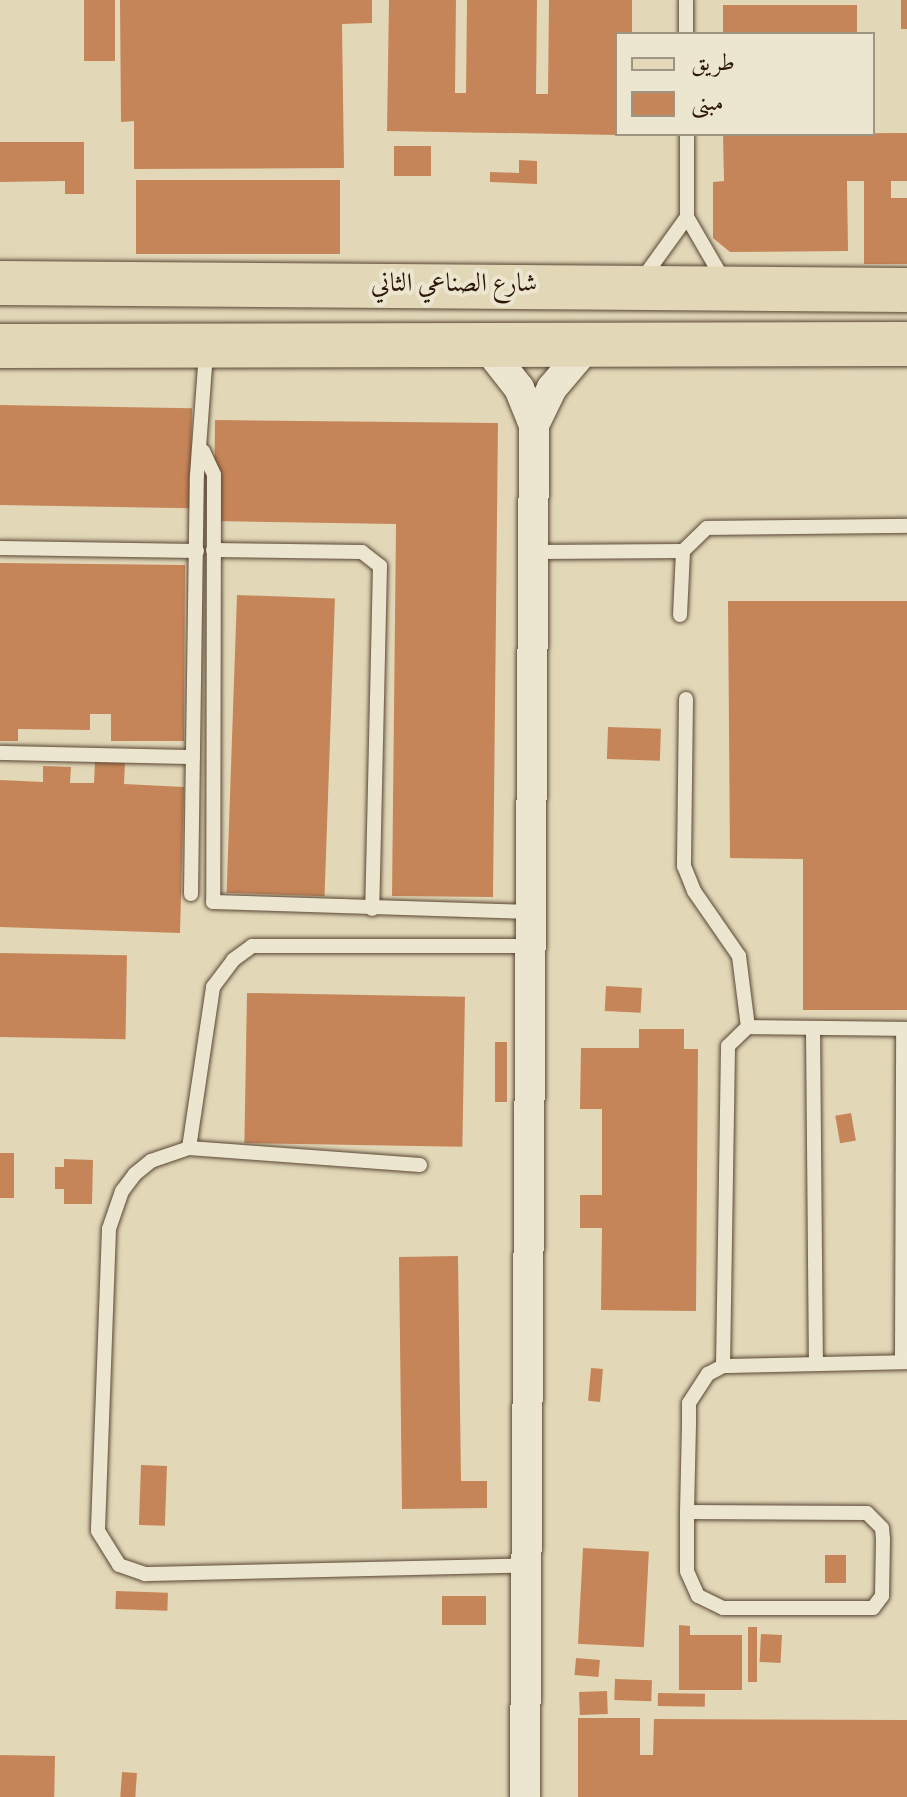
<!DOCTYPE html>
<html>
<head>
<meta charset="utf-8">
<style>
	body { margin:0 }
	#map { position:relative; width:907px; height:1797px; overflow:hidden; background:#e2d8b8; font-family:"Libre Bodoni",Amiri,serif }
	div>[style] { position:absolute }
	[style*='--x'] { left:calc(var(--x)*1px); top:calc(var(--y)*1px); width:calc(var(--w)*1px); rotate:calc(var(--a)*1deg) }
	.building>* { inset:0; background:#c68559; transform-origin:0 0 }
	.roads { filter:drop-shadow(0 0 2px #5a4634) drop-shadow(0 0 2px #5a4634) }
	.lane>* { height:14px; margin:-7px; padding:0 7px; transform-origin:7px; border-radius:7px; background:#ece6d1 }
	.street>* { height:30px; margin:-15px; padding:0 15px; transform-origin:15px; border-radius:15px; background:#ece6d1 }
	.primary>* { height:44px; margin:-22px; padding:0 22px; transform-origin:22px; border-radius:22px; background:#e2d8b8 }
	span { translate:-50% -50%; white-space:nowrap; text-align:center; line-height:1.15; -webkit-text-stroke:8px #ece6d1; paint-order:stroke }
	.street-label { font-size:26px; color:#2c1608 }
	.legend { position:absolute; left:615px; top:32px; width:260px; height:104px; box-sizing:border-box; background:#ece6d1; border:2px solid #9f9381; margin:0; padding:10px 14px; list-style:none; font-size:24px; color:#2c1608 }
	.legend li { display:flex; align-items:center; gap:16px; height:40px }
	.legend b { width:40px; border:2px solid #9f9381 }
</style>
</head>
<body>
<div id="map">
	<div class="building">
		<i style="left:84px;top:0;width:31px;height:61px"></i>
		<i style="clip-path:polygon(120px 0,372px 0,372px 23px,342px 24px,344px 168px,134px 169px,134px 121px,121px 122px)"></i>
		<i style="clip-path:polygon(389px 0,456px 0,455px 93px,466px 93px,467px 0,537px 0,536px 94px,548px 94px,549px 0,632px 0,632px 34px,617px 34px,617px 135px,387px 131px)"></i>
		<i style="left:901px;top:0;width:6px;height:29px"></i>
		<i style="left:723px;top:5px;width:134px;height:29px"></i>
		<i style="clip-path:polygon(907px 133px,907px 181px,891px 181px,891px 198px,907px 198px,907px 264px,864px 264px,864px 181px,847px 181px,848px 251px,730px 252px,713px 238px,713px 182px,724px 181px,723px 134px)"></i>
		<i style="clip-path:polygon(0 142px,84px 142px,84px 194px,65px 194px,65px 181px,0 182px)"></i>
		<i style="left:394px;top:146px;width:37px;height:30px"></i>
		<i style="clip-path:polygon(519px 160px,537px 161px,537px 184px,490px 182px,490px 172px,519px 173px)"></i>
		<i style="left:136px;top:180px;width:204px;height:74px"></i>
		<i style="left:0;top:405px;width:192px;height:100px;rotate:1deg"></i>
		<i style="clip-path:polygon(215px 420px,498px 423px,493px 897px,392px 896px,396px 524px,214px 521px)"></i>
		<i style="clip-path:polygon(0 563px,185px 565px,184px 741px,111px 741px,111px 714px,90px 714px,90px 730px,18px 729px,18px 741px,0 741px)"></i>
		<i style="left:237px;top:595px;width:98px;height:298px;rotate:2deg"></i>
		<i style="clip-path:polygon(728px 601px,907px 601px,907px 1010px,803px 1010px,803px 859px,730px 858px)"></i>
		<i style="left:608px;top:727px;width:53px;height:32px;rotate:2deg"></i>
		<i style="clip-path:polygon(95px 762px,125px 763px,124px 784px,184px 787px,180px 933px,0 927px,0 780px,43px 782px,43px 766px,71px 767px,70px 783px,94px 783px)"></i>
		<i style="left:0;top:953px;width:127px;height:84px;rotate:1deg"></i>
		<i style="left:606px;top:986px;width:36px;height:25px;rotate:3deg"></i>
		<i style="left:247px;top:993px;width:218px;height:150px;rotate:1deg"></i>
		<i style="clip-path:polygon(639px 1029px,684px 1029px,684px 1049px,698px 1049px,696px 1311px,601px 1310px,602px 1228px,580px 1228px,580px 1195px,602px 1195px,602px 1109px,580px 1109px,581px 1048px,639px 1048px)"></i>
		<i style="left:495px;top:1042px;width:12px;height:60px"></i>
		<i style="left:851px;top:1113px;width:28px;height:16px;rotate:80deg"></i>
		<i style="left:0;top:1153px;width:14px;height:45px"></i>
		<i style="clip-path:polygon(64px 1159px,93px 1160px,92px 1204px,64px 1204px,64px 1189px,55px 1189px,55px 1167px,64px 1167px)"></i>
		<i style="clip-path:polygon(458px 1256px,461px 1481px,487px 1481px,487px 1508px,402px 1509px,399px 1257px)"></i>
		<i style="left:591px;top:1368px;width:12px;height:33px;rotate:5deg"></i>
		<i style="left:141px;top:1465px;width:26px;height:60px;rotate:2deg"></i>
		<i style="left:583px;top:1548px;width:66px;height:96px;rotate:3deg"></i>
		<i style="left:846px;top:1555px;width:28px;height:21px;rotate:90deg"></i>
		<i style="left:116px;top:1591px;width:52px;height:18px;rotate:2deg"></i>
		<i style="left:442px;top:1596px;width:44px;height:29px"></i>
		<i style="clip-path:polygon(679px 1625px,690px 1626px,690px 1635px,742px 1635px,742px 1690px,679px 1690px)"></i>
		<i style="left:748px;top:1627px;width:9px;height:55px"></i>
		<i style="left:761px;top:1634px;width:21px;height:28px;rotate:3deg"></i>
		<i style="left:576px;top:1658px;width:24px;height:17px;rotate:5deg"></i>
		<i style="left:615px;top:1679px;width:37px;height:21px;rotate:2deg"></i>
		<i style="left:607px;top:1691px;width:23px;height:28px;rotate:88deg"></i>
		<i style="left:658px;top:1693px;width:47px;height:13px;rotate:1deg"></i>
		<i style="clip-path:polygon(578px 1718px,640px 1718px,640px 1755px,653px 1755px,654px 1719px,907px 1720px,907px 1797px,578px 1797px)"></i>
		<i style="left:0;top:1755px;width:55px;height:42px;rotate:1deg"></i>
		<i style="left:122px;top:1772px;width:15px;height:25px;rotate:4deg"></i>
	</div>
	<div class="roads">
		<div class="lane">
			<i style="--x:686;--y:0;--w:34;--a:90"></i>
			<i style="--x:687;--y:134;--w:83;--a:90"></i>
			<i style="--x:687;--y:217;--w:72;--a:59.9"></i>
			<i style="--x:643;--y:278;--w:75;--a:-54.2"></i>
			<i style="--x:203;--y:451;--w:26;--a:65"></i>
			<i style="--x:214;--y:475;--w:427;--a:90.1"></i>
			<i style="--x:213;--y:902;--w:319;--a:1.8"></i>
			<i style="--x:0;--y:548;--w:197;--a:0.9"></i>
			<i style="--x:213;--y:550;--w:149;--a:0.8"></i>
			<i style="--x:362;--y:552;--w:23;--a:38"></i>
			<i style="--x:380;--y:566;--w:343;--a:91.3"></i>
			<i style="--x:536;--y:552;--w:147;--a:-0.4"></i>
			<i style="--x:680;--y:615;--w:64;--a:-87.3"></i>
			<i style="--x:683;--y:551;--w:33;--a:-44"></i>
			<i style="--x:707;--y:528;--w:200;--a:-0.6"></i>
			<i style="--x:686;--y:699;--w:167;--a:90.7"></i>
			<i style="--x:684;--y:866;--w:27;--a:68"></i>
			<i style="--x:694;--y:891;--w:79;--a:55.3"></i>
			<i style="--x:739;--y:956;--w:72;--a:82.8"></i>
			<i style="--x:0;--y:753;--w:193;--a:1.2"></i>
			<i style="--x:191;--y:894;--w:419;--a:-89.2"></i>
			<i style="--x:197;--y:475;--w:124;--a:-85.8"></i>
			<i style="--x:813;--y:1028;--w:335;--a:89.5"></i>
			<i style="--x:189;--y:1148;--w:163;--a:-81.5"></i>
			<i style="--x:213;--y:987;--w:34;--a:-53"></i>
			<i style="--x:233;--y:960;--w:24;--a:-36"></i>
			<i style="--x:252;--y:946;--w:280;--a:0"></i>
			<i style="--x:420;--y:1165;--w:232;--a:-175.8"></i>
			<i style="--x:189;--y:1148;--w:40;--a:161.1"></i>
			<i style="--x:151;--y:1161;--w:21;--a:141"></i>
			<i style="--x:135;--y:1174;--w:21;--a:127"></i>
			<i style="--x:122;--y:1191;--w:40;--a:108.9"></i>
			<i style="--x:109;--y:1229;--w:302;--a:92.1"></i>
			<i style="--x:98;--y:1531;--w:40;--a:58"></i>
			<i style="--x:119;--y:1565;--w:28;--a:19"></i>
			<i style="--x:145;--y:1574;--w:382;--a:-1.3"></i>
			<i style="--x:902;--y:1362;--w:333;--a:-89.8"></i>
			<i style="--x:723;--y:1366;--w:320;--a:-89.1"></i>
			<i style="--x:728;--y:1046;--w:28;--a:-44"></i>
			<i style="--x:748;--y:1027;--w:159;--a:0.7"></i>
			<i style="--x:687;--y:1512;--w:180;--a:0.3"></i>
			<i style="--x:867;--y:1513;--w:21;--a:45"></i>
			<i style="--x:882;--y:1528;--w:11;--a:85"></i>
			<i style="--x:883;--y:1539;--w:57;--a:91"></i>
			<i style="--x:882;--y:1596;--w:15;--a:127"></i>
			<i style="--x:873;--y:1608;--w:150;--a:180"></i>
			<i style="--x:723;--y:1608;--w:28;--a:-154"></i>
			<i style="--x:698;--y:1596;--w:27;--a:-114"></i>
			<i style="--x:687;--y:1571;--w:59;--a:-90"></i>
			<i style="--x:687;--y:1512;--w:91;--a:-88.7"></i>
			<i style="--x:689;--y:1421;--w:18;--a:-90"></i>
			<i style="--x:689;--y:1403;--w:35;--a:-57"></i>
			<i style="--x:708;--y:1374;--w:17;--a:-28"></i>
			<i style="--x:723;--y:1366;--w:184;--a:-1.2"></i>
		</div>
		<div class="street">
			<i style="--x:482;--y:341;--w:60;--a:51.8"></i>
			<i style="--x:519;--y:388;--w:40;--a:68"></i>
			<i style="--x:534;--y:425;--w:1372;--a:90.38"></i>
			<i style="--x:534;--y:425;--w:41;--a:-64.1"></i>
			<i style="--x:552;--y:388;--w:60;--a:-49.7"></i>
		</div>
		<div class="primary">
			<i style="--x:0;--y:283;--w:907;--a:0.44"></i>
			<i style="--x:0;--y:346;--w:907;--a:-0.13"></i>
		</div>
	</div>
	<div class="street-label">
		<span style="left:454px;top:284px">شارع الصناعي الثاني</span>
	</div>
	<ul class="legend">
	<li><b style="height:10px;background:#e2d8b8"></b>طريق</li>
	<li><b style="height:22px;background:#c68559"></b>مبنى</li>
	</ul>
</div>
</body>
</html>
